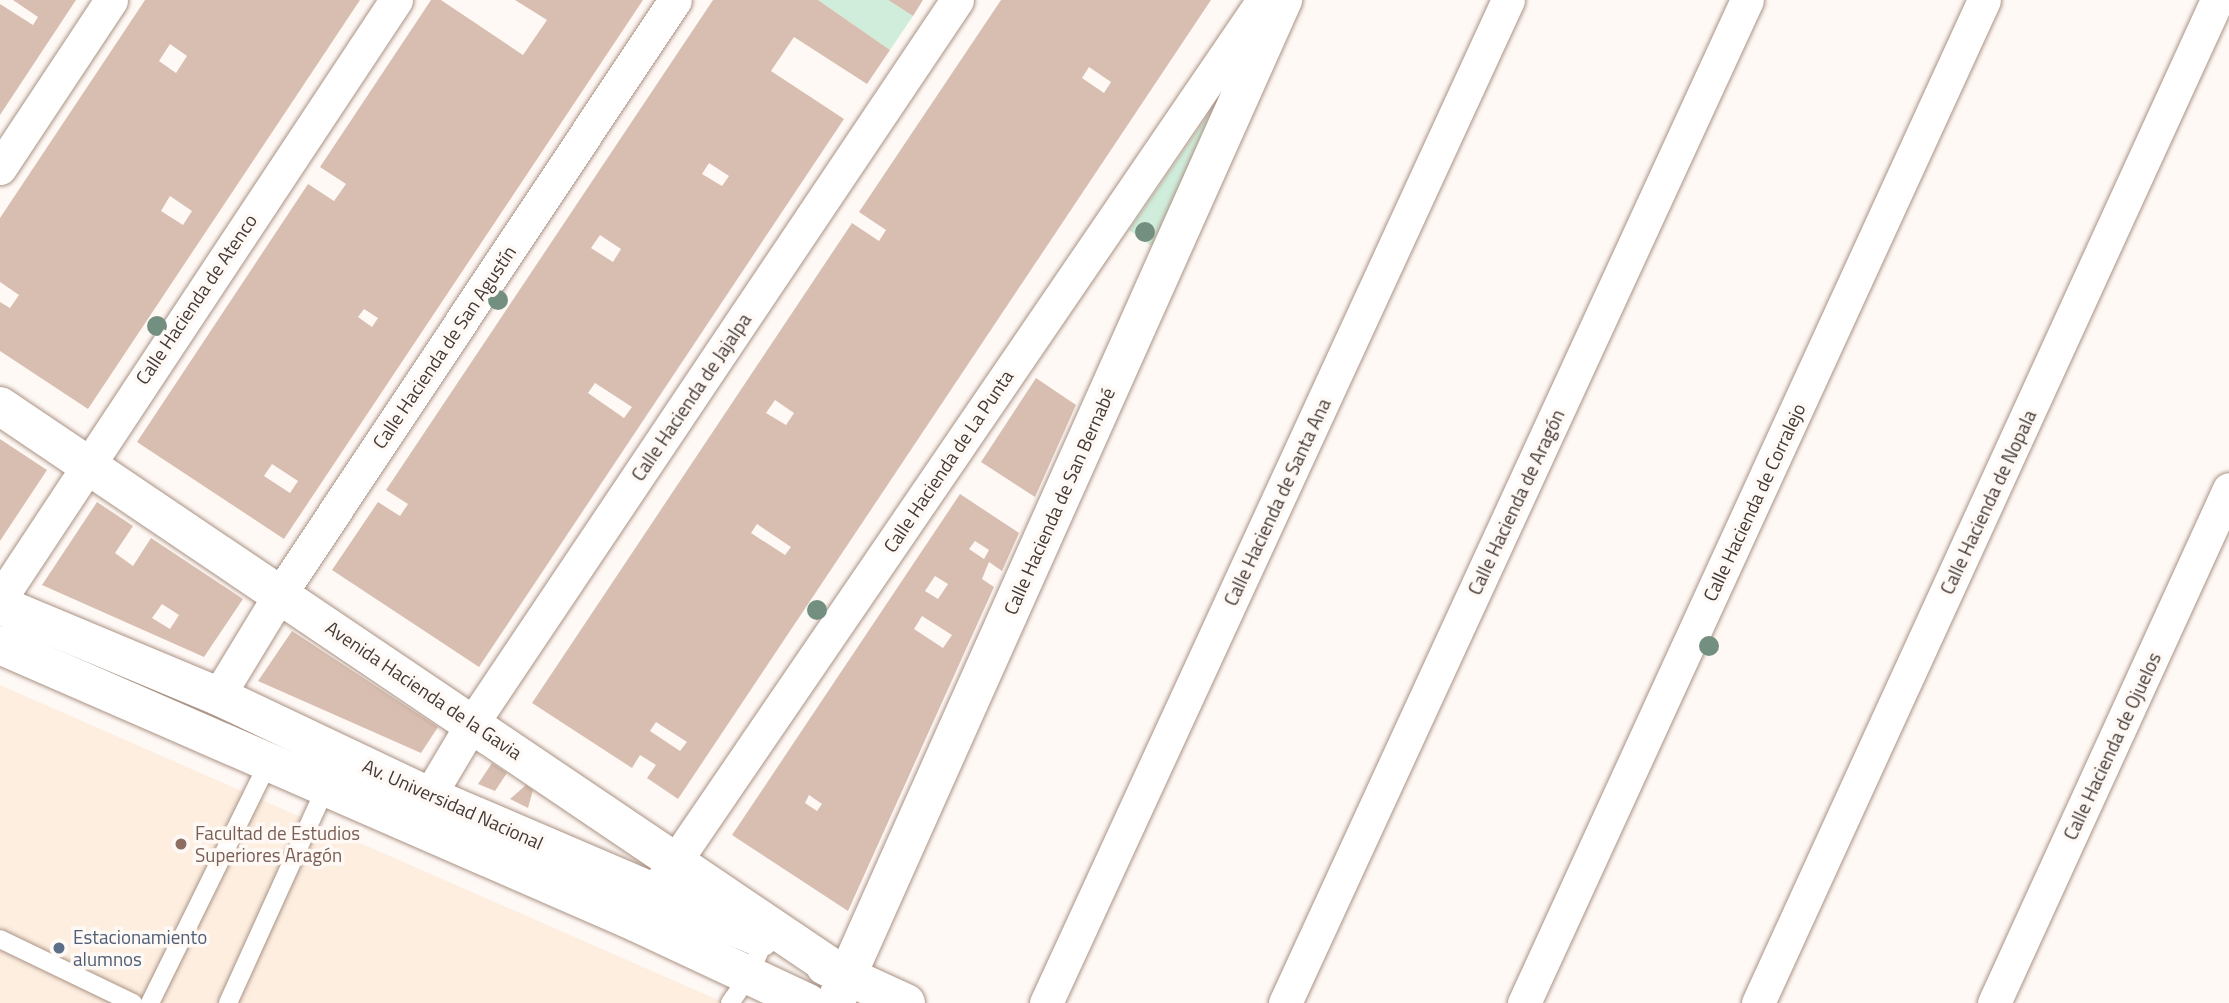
<!DOCTYPE html>
<html>
<head>
<meta charset="utf-8">
<style>
	body { margin:0 }
	#map { position:relative; width:2229px; height:1003px; overflow:hidden; background:#fff9f6; font-family:"Titillium Web",sans-serif }
	div>[style] { position:absolute }
	[style*='--x'] { left:calc(var(--x)*1px); top:calc(var(--y)*1px); width:calc(var(--w)*1px); rotate:calc(var(--a)*1deg) }
	.education>* { inset:0; background:#fdeee0 }
	.green>* { inset:0; background:#d0eddb }
	.building>* { inset:0; background:#d8beb1 }
	.roads { filter:drop-shadow(0 0 2px #aa9384) drop-shadow(0 0 2px #aa9384) }
	.lane>* { height:18px; margin:-9px; padding:0 9px; transform-origin:9px; border-radius:9px; background:#fff }
	.street>* { height:33px; margin:-16.5px; padding:0 16.5px; transform-origin:16.5px; border-radius:16.5px; background:#fff }
	.secondary>* { height:38px; margin:-19px; padding:0 19px; transform-origin:19px; border-radius:19px; background:#fff }
	.trees>* { width:20px; height:20px; margin:-10px; border-radius:50%; background:#738f80 }
	.dots>* { width:19px; height:19px; translate:-50% -50%; box-sizing:border-box; border:4px solid #fff9f6; border-radius:50% }
	span { translate:-50% -50%; white-space:nowrap; text-align:center; line-height:1.15; -webkit-text-stroke:7px #fff9f6; paint-order:stroke }
	.street-label { font-size:19px; color:#433933 }
	.education-label { font-size:19px; color:#785e54 }
	.left { translate:0 -50%; text-align:left }
	.service-label { font-size:19px; color:#4e5e75 }
</style>
</head>
<body>
<div id="map">
	<div class="education">
		<i style="clip-path:polygon(0 685px,725px 1003px,0 1003px)"></i>
	</div>
	<div class="green">
		<i style="clip-path:polygon(818px 0,888px 0,913px 16px,890px 50px)"></i>
		<i style="clip-path:polygon(1214px 106px,1153px 247px,1129px 230px)"></i>
	</div>
	<div class="building">
		<i style="clip-path:polygon(13px 0,76px 0,0 115px,0 4px,33px 25px,38px 17px)"></i>
		<i style="clip-path:polygon(evenodd,145px 0,360px 0,88px 409px,0 351px,0 302px,10px 308px,19px 295px,0 282px,0 218px,145px 0,170px 44px,187px 56px,176px 73px,159px 61px,170px 44px,145px 0,170px 196px,192px 211px,183px 225px,161px 211px,170px 196px)"></i>
		<i style="clip-path:polygon(evenodd,431px 0,441px 0,523px 55px,547px 20px,515px 0,643px 0,284px 539px,137px 442px,308px 184px,334px 201px,346px 184px,320px 167px,431px 0,364px 309px,378px 318px,372px 327px,358px 317px,364px 309px,431px 0,272px 464px,298px 481px,290px 493px,264px 476px,272px 464px)"></i>
		<i style="clip-path:polygon(evenodd,713px 0,818px 0,890px 50px,867px 84px,794px 37px,771px 71px,844px 119px,479px 667px,332px 570px,378px 502px,400px 516px,408px 504px,386px 490px,713px 0,709px 163px,729px 176px,722px 186px,702px 174px,709px 163px,713px 0,600px 235px,621px 249px,613px 262px,591px 248px,600px 235px,713px 0,595px 383px,632px 407px,624px 418px,588px 393px,595px 383px)"></i>
		<i style="clip-path:polygon(888px 0,923px 0,913px 16px)"></i>
		<i style="clip-path:polygon(evenodd,1001px 0,1211px 0,678px 799px,647px 778px,656px 765px,640px 755px,632px 768px,532px 703px,852px 223px,879px 241px,886px 230px,859px 212px,1001px 0,1089px 67px,1111px 82px,1104px 93px,1082px 78px,1089px 67px,1001px 0,775px 400px,794px 413px,786px 425px,766px 413px,775px 400px,1001px 0,757px 524px,791px 547px,785px 555px,751px 533px,757px 524px,1001px 0,656px 722px,687px 742px,680px 751px,650px 731px,656px 722px)"></i>
		<i style="clip-path:polygon(1036px 378px,1076px 405px,1035px 497px,981px 462px)"></i>
		<i style="clip-path:polygon(0 439px,47px 470px,0 541px)"></i>
		<i style="clip-path:polygon(evenodd,960px 494px,1019px 533px,1002px 571px,989px 562px,982px 579px,994px 587px,848px 911px,732px 835px,960px 494px,975px 541px,989px 550px,984px 559px,969px 549px,975px 541px,960px 494px,935px 576px,948px 584px,938px 599px,925px 591px,935px 576px,960px 494px,922px 616px,952px 635px,943px 648px,914px 629px,922px 616px,960px 494px,809px 795px,822px 804px,817px 811px,805px 803px,809px 795px)"></i>
		<i style="clip-path:polygon(evenodd,97px 502px,133px 526px,115px 553px,133px 566px,151px 538px,243px 599px,204px 657px,42px 585px,97px 502px,162px 604px,179px 615px,170px 629px,152px 618px,162px 604px)"></i>
		<i style="clip-path:polygon(292px 631px,438px 727px,421px 753px,258px 681px)"></i>
		<i style="clip-path:polygon(492px 763px,507px 773px,495px 791px,478px 784px)"></i>
		<i style="clip-path:polygon(526px 785px,533px 790px,528px 808px,510px 799px)"></i>
	</div>
	<div class="roads">
		<div class="lane">
			<i style="--x:0;--y:939;--w:148;--a:25.7"></i>
			<i style="--x:150;--y:1003;--w:267;--a:-63.8"></i>
			<i style="--x:228;--y:1003;--w:235;--a:-65.6"></i>
			<i style="--x:730;--y:1003;--w:33;--a:-55"></i>
			<i style="--x:749;--y:976;--w:39;--a:-67"></i>
		</div>
		<div class="street">
			<i style="--x:0;--y:168;--w:201;--a:-56.5"></i>
			<i style="--x:0;--y:599;--w:718;--a:-56.53"></i>
			<i style="--x:218;--y:696;--w:119;--a:-58.7"></i>
			<i style="--x:280;--y:594;--w:713;--a:-56.38"></i>
			<i style="--x:429;--y:796;--w:86;--a:-59.3"></i>
			<i style="--x:473;--y:722;--w:869;--a:-56.16"></i>
			<i style="--x:661;--y:882;--w:1068;--a:-55.68"></i>
			<i style="--x:1046;--y:1003;--w:1104;--a:-65.27"></i>
			<i style="--x:1285;--y:1003;--w:1104;--a:-65.27"></i>
			<i style="--x:1524;--y:1003;--w:1103;--a:-65.36"></i>
			<i style="--x:1758;--y:1003;--w:1103;--a:-65.41"></i>
			<i style="--x:1994;--y:1003;--w:565;--a:-65.43"></i>
		</div>
		<div class="secondary">
			<i style="--x:0;--y:406;--w:1021;--a:34.02"></i>
			<i style="--x:0;--y:605;--w:236;--a:22.7"></i>
			<i style="--x:218;--y:696;--w:233;--a:25.4"></i>
			<i style="--x:429;--y:796;--w:360;--a:23.2"></i>
			<i style="--x:0;--y:645;--w:693;--a:23.57"></i>
			<i style="--x:635;--y:922;--w:191;--a:25.1"></i>
			<i style="--x:825;--y:966;--w:89;--a:24.6"></i>
			<i style="--x:835;--y:1003;--w:1099;--a:-65.93"></i>
		</div>
	</div>
	<div class="trees">
		<i style="left:1145px;top:232px"></i>
		<i style="left:498px;top:300px"></i>
		<i style="left:157px;top:326px"></i>
		<i style="left:817px;top:610px"></i>
		<i style="left:1709px;top:646px"></i>
	</div>
	<div class="dots">
		<i style="left:181px;top:844px;background:#8d6e63"></i>
		<i style="left:59px;top:948px;background:#5c6f8a"></i>
	</div>
	<div class="street-label">
		<span style="left:196px;top:299px;rotate:-56deg">Calle Hacienda de Atenco</span>
		<span style="left:444px;top:347px;rotate:-56deg">Calle Hacienda de San Agustín</span>
		<span style="left:691px;top:397px;rotate:-56deg">Calle Hacienda de Jajalpa</span>
		<span style="left:948px;top:461px;rotate:-56deg">Calle Hacienda de La Punta</span>
		<span style="left:1059px;top:501px;rotate:-66deg">Calle Hacienda de San Bernabé</span>
		<span style="left:1277px;top:502px;rotate:-65deg">Calle Hacienda de Santa Ana</span>
		<span style="left:1516px;top:502px;rotate:-65deg">Calle Hacienda de Aragón</span>
		<span style="left:1754px;top:502px;rotate:-65deg">Calle Hacienda de Corralejo</span>
		<span style="left:1988px;top:502px;rotate:-65deg">Calle Hacienda de Nopala</span>
		<span style="left:424px;top:690px;rotate:34deg">Avenida Hacienda de la Gavia</span>
		<span style="left:2112px;top:746px;rotate:-65deg">Calle Hacienda de Ojuelos</span>
		<span style="left:453px;top:804px;rotate:24deg">Av. Universidad Nacional</span>
	</div>
	<div class="education-label">
		<span class="left" style="left:195px;top:844px">Facultad de Estudios<br>Superiores Aragón</span>
	</div>
	<div class="service-label">
		<span class="left" style="left:73px;top:948px">Estacionamiento<br>alumnos</span>
	</div>
</div>
</body>
</html>
